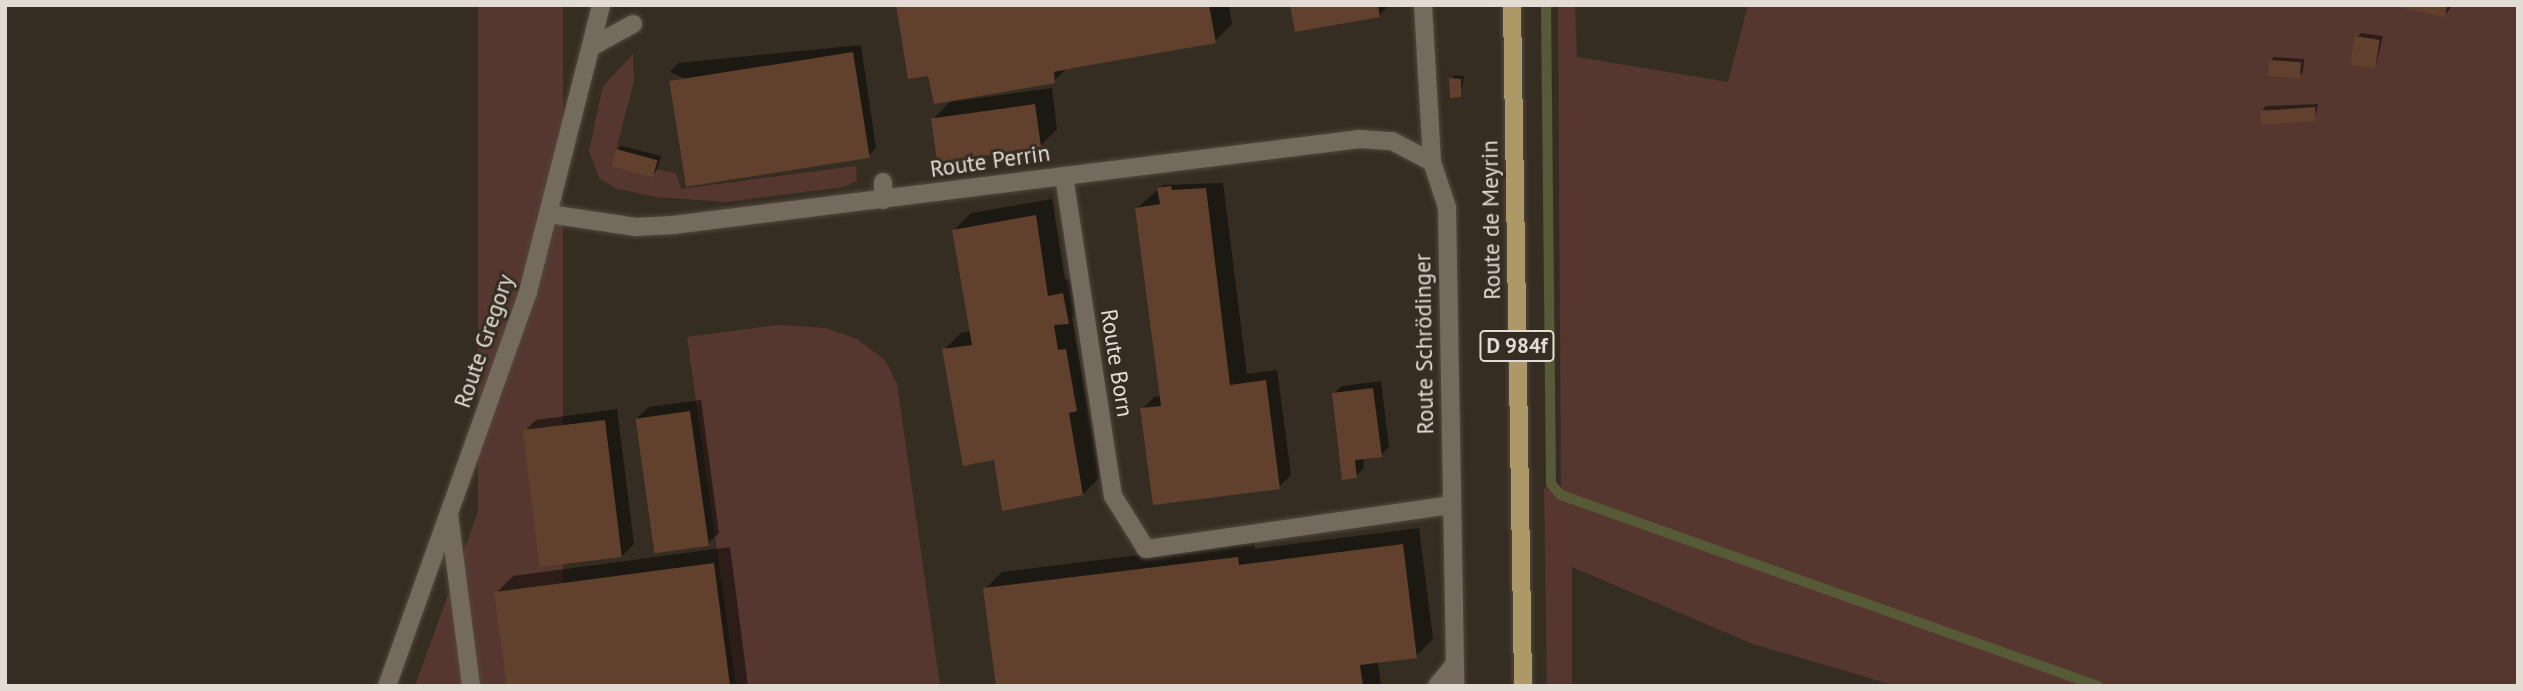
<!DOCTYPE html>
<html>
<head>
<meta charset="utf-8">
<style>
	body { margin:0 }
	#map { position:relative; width:2523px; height:691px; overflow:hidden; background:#362d22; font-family:"PT Sans",sans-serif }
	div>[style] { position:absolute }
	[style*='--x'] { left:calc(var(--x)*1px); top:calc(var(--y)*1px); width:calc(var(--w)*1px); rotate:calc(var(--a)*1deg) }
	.green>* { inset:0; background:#553730; transform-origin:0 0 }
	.shadow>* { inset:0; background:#0007 }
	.stream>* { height:10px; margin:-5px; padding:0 5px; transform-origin:5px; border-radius:5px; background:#575a36 }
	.building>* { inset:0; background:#61412d; transform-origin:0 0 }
	.roads { filter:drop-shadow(0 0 2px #51493f) drop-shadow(0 0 2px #51493f) }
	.service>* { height:18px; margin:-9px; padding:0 9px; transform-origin:9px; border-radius:9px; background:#756a5e }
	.minor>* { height:18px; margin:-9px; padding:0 9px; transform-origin:9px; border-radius:9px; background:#756a5e }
	.primary>* { height:18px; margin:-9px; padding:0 9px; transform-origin:9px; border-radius:9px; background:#ac9967 }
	span { translate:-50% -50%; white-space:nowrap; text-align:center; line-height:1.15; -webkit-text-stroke:6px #362d22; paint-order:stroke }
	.shield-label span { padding:2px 5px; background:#362d22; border:2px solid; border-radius:5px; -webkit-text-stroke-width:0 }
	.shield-label { font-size:21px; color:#e2dcd5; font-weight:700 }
	.street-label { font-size:23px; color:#e2dcd5 }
	.frame { position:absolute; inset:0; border:7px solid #e2dcd5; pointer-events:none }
</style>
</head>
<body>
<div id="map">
	<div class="green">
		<i style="left:478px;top:5px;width:85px;height:726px"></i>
		<i style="clip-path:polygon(1558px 5px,1575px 5px,1577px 57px,1728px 82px,1748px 5px,2518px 5px,2518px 686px,1897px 686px,1753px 644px,1572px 567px,1572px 686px,1547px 686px,1544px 487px,1561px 494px)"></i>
		<i style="clip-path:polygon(633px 54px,634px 81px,612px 166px,652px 177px,655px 169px,676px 173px,681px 189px,856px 166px,857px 181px,843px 187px,727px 202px,655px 197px,615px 188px,599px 178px,589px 151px,603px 86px)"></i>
		<i style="clip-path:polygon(778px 325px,826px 328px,857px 339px,885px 360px,897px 384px,940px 686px,736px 686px,687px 337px)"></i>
		<i style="clip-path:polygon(511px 420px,529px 578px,488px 585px,504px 686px,415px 686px)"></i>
	</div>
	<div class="shadow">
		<i style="clip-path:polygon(897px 5px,1229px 5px,1232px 24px,1215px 41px,1068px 67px,1054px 81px,930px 74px)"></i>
		<i style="clip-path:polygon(1292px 5px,1389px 5px,1379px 16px)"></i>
		<i style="clip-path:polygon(2394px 5px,2453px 5px,2444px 16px)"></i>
		<i style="clip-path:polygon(2361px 33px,2383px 36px,2376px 65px,2357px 37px)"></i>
		<i style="clip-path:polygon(861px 45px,876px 148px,868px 156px,670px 72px,678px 63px)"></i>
		<i style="clip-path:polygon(2274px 57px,2304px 59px,2303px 72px,2299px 76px,2270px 61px)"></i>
		<i style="clip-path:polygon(1455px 75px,1464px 76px,1460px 96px,1451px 79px)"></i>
		<i style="clip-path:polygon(1052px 88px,1057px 129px,1040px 146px,933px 119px,950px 102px)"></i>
		<i style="clip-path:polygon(2318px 104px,2315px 119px,2262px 110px,2266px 106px)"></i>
		<i style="clip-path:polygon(621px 146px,661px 156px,656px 172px,652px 175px,617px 150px)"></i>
		<i style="clip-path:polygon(1223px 183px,1247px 374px,1277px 370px,1291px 475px,1279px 487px,1142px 409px,1154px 397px,1161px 396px,1137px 208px,1163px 185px)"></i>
		<i style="clip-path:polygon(1052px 199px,1065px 280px,1080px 277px,1085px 305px,1072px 318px,1100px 477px,1083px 494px,995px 458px,944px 350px,961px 333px,971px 331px,954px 230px,971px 213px)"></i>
		<i style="clip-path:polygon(1381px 381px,1389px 447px,1381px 455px,1363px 457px,1364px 468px,1356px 476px,1333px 394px,1342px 386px)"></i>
		<i style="clip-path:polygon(701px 400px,719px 533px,707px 544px,637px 418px,649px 407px)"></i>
		<i style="clip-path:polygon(617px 409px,634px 544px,622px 556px,525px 431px,536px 420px)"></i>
		<i style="clip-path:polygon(1419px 528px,1433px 639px,1416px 656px,1378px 661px,1381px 686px,998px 686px,985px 589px,1002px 572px,1254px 541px,1255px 549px)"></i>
		<i style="clip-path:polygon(730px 547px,748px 686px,508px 686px,496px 593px,513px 576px)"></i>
	</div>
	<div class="stream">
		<i style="--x:1546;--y:5;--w:479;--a:89.4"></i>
		<i style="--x:1551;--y:484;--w:15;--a:48"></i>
		<i style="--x:1561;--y:495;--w:570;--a:19.58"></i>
	</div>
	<div class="building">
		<i style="clip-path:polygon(896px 5px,1209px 5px,1216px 43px,1073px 68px,1054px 72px,1055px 83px,934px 104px,928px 76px,908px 79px)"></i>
		<i style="clip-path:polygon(1290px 5px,1378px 5px,1380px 17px,1295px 32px)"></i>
		<i style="clip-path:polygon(2389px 5px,2447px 5px,2445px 17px)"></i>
		<i style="left:2355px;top:36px;width:25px;height:29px;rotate:9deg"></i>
		<i style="left:853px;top:52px;width:107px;height:186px;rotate:81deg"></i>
		<i style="left:2269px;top:60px;width:32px;height:16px;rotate:4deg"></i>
		<i style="clip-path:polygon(1449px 78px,1461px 79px,1461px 97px,1450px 98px)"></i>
		<i style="left:1035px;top:104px;width:44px;height:105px;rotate:82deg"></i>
		<i style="left:2315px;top:107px;width:14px;height:55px;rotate:86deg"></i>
		<i style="left:616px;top:149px;width:43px;height:18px;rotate:15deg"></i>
		<i style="clip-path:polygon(1171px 186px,1172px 190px,1206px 188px,1230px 385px,1266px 380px,1280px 489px,1153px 505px,1140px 408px,1161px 406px,1135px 208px,1160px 204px,1157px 188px)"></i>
		<i style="clip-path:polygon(1036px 215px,1048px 296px,1063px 293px,1069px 324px,1054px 325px,1058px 350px,1066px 349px,1077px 411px,1069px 413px,1083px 495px,1002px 511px,994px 460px,963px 466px,957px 433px,942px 349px,972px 345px,952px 230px)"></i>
		<i style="clip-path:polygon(1373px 388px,1382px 457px,1355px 460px,1357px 478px,1342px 480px,1332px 393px)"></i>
		<i style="left:690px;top:411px;width:136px;height:55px;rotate:82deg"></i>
		<i style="left:605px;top:420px;width:138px;height:83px;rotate:83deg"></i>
		<i style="clip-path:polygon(1403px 544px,1417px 658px,1360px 665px,1363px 686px,996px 686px,983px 588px,1238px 557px,1239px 565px)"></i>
		<i style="clip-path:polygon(714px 563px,730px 686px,507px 686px,494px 592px)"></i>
	</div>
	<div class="roads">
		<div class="service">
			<i style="--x:591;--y:47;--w:48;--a:-28.7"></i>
			<i style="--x:883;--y:182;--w:18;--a:90"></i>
			<i style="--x:449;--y:514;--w:173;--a:82.7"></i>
			<i style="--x:1146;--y:549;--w:307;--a:-8.2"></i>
			<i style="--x:1437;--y:686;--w:28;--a:-51"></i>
		</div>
		<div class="minor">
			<i style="--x:1423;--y:5;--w:157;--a:86.7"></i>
			<i style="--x:1432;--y:162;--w:47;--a:71.6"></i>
			<i style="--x:1447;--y:207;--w:479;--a:89"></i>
			<i style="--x:1064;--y:176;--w:324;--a:81.3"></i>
			<i style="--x:1113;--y:496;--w:62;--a:58.1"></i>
			<i style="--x:549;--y:214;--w:88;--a:8.5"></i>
			<i style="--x:636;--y:227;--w:37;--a:-3"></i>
			<i style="--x:673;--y:225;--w:692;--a:-7.14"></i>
			<i style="--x:1360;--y:139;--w:32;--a:4"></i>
			<i style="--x:1392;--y:141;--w:45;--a:27.7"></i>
			<i style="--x:387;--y:686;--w:418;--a:-70.3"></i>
			<i style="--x:528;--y:292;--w:296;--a:-75.7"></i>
		</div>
		<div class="primary">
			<i style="--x:1512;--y:5;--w:681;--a:89.07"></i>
		</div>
	</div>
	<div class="shield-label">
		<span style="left:1517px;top:346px">D 984f</span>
	</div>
	<div class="street-label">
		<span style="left:990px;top:161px;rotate:-8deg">Route Perrin</span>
		<span style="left:1491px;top:220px;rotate:-91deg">Route de Meyrin</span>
		<span style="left:484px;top:341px;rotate:-71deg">Route Gregory</span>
		<span style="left:1424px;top:344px;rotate:-91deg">Route Schrödinger</span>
		<span style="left:1117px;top:363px;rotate:81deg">Route Born</span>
	</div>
	<div class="frame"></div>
</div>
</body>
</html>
